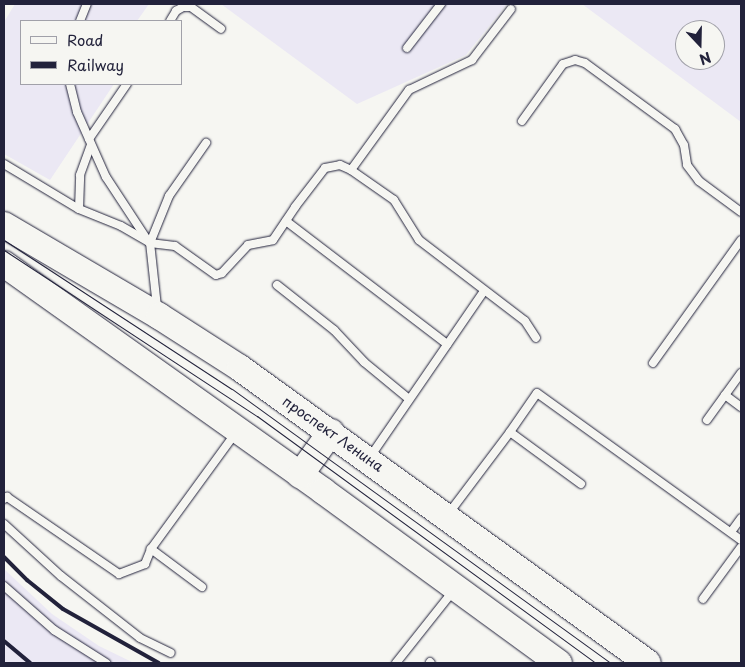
<!DOCTYPE html>
<html>
<head>
<meta charset="utf-8">
<style>
	body { margin:0 }
	#map { position:relative; width:745px; height:667px; overflow:hidden; background:#f6f6f2; font-family:"Playpen Sans",sans-serif }
	div>[style] { position:absolute }
	[style*='--x'] { left:calc(var(--x)*1px); top:calc(var(--y)*1px); width:calc(var(--w)*1px); rotate:calc(var(--a)*1deg) }
	.built>* { inset:0; background:#ebe8f4 }
	.roads { filter:drop-shadow(0 0 1px #22223b) drop-shadow(0 0 1px #22223b) }
	.lane>* { height:8px; margin:-4px; padding:0 4px; transform-origin:4px; border-radius:4px; background:#f6f6f2 }
	.primary>* { height:26px; margin:-13px; padding:0 13px; transform-origin:13px; border-radius:13px; background:#f6f6f2 }
	.tram>* { height:1px; margin:-0.5px; padding:0 0.5px; transform-origin:0.5px; border-radius:0.5px; background:#22223b }
	.rail>* { height:4px; margin:-2px; padding:0 2px; transform-origin:2px; border-radius:2px; background:#22223b }
	span { translate:-50% -50%; white-space:nowrap; text-align:center; line-height:1.15; -webkit-text-stroke:4px #f6f6f2; paint-order:stroke }
	.street-label { font-size:14px; color:#22223b }
	.frame { position:absolute; inset:0; border:5px solid #22223b; pointer-events:none }
	.legend { position:absolute; left:20px; top:20px; width:162px; height:65px; box-sizing:border-box; background:#f6f6f2; border:1px solid #a1a1a9; margin:0; padding:6px 9px; list-style:none; font-size:15px; color:#22223b }
	.legend li { display:flex; align-items:center; gap:10px; height:25px }
	.legend b { width:25px; border:1px solid #a1a1a9 }
	.north { position:absolute; left:675px; top:20px; width:50px; height:50px; box-sizing:border-box; background:#f6f6f2; border:1px solid #a1a1a9; border-radius:50%; rotate:159deg; font-size:14px; font-weight:700; line-height:20px; text-align:center; color:#22223b }
	.north::after { content:''; display:block; margin:auto; width:18px; height:22px; background:#22223b; clip-path:polygon(50% 0,100% 100%,50% 72%,0 100%) }
</style>
</head>
<body>
<div id="map">
	<div class="built">
		<i style="clip-path:polygon(15px 4px,149px 4px,137px 21px,21px 21px,21px 84px,114px 84px,50px 180px,4px 154px,4px 22px)"></i>
		<i style="clip-path:polygon(221px 4px,507px 4px,466px 55px,357px 104px)"></i>
		<i style="clip-path:polygon(evenodd,582px 4px,741px 4px,741px 122px,582px 4px,685px 30px,715px 30px,715px 60px,685px 60px,685px 30px)"></i>
		<i style="clip-path:polygon(4px 569px,52px 614px,99px 646px,134px 663px,4px 663px)"></i>
	</div>
	<div class="roads">
		<div class="lane">
			<i style="--x:80;--y:21;--w:18;--a:-68"></i>
			<i style="--x:170;--y:21;--w:12;--a:-59"></i>
			<i style="--x:176;--y:11;--w:8;--a:-30"></i>
			<i style="--x:183;--y:7;--w:8;--a:0"></i>
			<i style="--x:191;--y:7;--w:37;--a:36"></i>
			<i style="--x:407;--y:48;--w:56;--a:-52.3"></i>
			<i style="--x:70;--y:84;--w:29;--a:76"></i>
			<i style="--x:77;--y:112;--w:71;--a:66"></i>
			<i style="--x:106;--y:177;--w:77;--a:56.7"></i>
			<i style="--x:522;--y:121;--w:70;--a:-54.3"></i>
			<i style="--x:563;--y:64;--w:13;--a:-18"></i>
			<i style="--x:575;--y:60;--w:10;--a:17"></i>
			<i style="--x:585;--y:63;--w:112;--a:36.3"></i>
			<i style="--x:675;--y:129;--w:18;--a:61"></i>
			<i style="--x:684;--y:145;--w:20;--a:81"></i>
			<i style="--x:687;--y:165;--w:20;--a:53"></i>
			<i style="--x:699;--y:181;--w:52;--a:36.4"></i>
			<i style="--x:89;--y:139;--w:67;--a:-55.4"></i>
			<i style="--x:4;--y:164;--w:87;--a:31"></i>
			<i style="--x:79;--y:209;--w:45;--a:22"></i>
			<i style="--x:121;--y:226;--w:34;--a:30"></i>
			<i style="--x:150;--y:243;--w:25;--a:7"></i>
			<i style="--x:175;--y:246;--w:50;--a:35.3"></i>
			<i style="--x:216;--y:275;--w:6;--a:-18"></i>
			<i style="--x:222;--y:273;--w:38;--a:-47"></i>
			<i style="--x:248;--y:245;--w:25;--a:-11"></i>
			<i style="--x:273;--y:240;--w:40;--a:-56"></i>
			<i style="--x:295;--y:207;--w:49;--a:-52.4"></i>
			<i style="--x:325;--y:168;--w:15;--a:-11"></i>
			<i style="--x:340;--y:165;--w:12;--a:24"></i>
			<i style="--x:351;--y:170;--w:99;--a:-54.1"></i>
			<i style="--x:409;--y:90;--w:70;--a:-25.5"></i>
			<i style="--x:472;--y:60;--w:64;--a:-52.6"></i>
			<i style="--x:351;--y:170;--w:52;--a:34.9"></i>
			<i style="--x:394;--y:200;--w:47;--a:58"></i>
			<i style="--x:419;--y:240;--w:133;--a:37.4"></i>
			<i style="--x:525;--y:321;--w:20;--a:57"></i>
			<i style="--x:79;--y:209;--w:34;--a:-88"></i>
			<i style="--x:80;--y:175;--w:32;--a:-70"></i>
			<i style="--x:286;--y:221;--w:203;--a:37.4"></i>
			<i style="--x:277;--y:285;--w:73;--a:38.3"></i>
			<i style="--x:334;--y:330;--w:44;--a:46.8"></i>
			<i style="--x:364;--y:362;--w:58;--a:39.4"></i>
			<i style="--x:157;--y:307;--w:64;--a:-96.2"></i>
			<i style="--x:150;--y:243;--w:51;--a:-68"></i>
			<i style="--x:169;--y:196;--w:65;--a:-55.1"></i>
			<i style="--x:653;--y:363;--w:151;--a:-54.4"></i>
			<i style="--x:725;--y:395;--w:20;--a:37"></i>
			<i style="--x:707;--y:420;--w:58;--a:-54.1"></i>
			<i style="--x:510;--y:432;--w:47;--a:-55.3"></i>
			<i style="--x:537;--y:393;--w:251;--a:35.8"></i>
			<i style="--x:370;--y:457;--w:201;--a:-55.5"></i>
			<i style="--x:4;--y:499;--w:4;--a:-34"></i>
			<i style="--x:7;--y:497;--w:136;--a:34.5"></i>
			<i style="--x:119;--y:574;--w:28;--a:-21"></i>
			<i style="--x:145;--y:564;--w:16;--a:-68"></i>
			<i style="--x:449;--y:513;--w:101;--a:-53"></i>
			<i style="--x:510;--y:432;--w:88;--a:36.2"></i>
			<i style="--x:4;--y:524;--w:77;--a:42.4"></i>
			<i style="--x:61;--y:576;--w:100;--a:38.1"></i>
			<i style="--x:140;--y:638;--w:34;--a:26"></i>
			<i style="--x:731;--y:532;--w:17;--a:-54"></i>
			<i style="--x:4;--y:586;--w:67;--a:41.3"></i>
			<i style="--x:54;--y:630;--w:62;--a:32.4"></i>
			<i style="--x:202;--y:587;--w:64;--a:-143.3"></i>
			<i style="--x:151;--y:549;--w:142;--a:-53.9"></i>
			<i style="--x:703;--y:599;--w:64;--a:-53.8"></i>
			<i style="--x:430;--y:662;--w:1;--a:45"></i>
			<i style="--x:396;--y:663;--w:92;--a:-51.6"></i>
		</div>
		<div class="primary">
			<i style="--x:4;--y:225;--w:180;--a:30.4"></i>
			<i style="--x:159;--y:316;--w:96;--a:32.7"></i>
			<i style="--x:240;--y:368;--w:503;--a:35.87"></i>
			<i style="--x:4;--y:264;--w:392;--a:35.4"></i>
			<i style="--x:323;--y:491;--w:292;--a:36.1"></i>
			<i style="--x:300;--y:475;--w:53;--a:-54.2"></i>
		</div>
	</div>
	<div class="tram">
		<i style="--x:4;--y:240;--w:272;--a:33.2"></i>
		<i style="--x:232;--y:389;--w:468;--a:35.9"></i>
		<i style="--x:4;--y:250;--w:303;--a:33.3"></i>
		<i style="--x:257;--y:416;--w:419;--a:36.1"></i>
	</div>
	<div class="rail">
		<i style="--x:4;--y:557;--w:33;--a:45"></i>
		<i style="--x:27;--y:580;--w:46;--a:38.9"></i>
		<i style="--x:63;--y:609;--w:110;--a:29.4"></i>
		<i style="--x:4;--y:641;--w:34;--a:40"></i>
	</div>
	<div class="street-label">
		<span style="left:333px;top:434px;rotate:35deg">проспект Ленина</span>
	</div>
	<div class="frame"></div>
	<ul class="legend">
	<li><b style="height:6px;background:#f6f6f2"></b>Road</li>
	<li><b style="height:6px;background:#22223b"></b>Railway</li>
	</ul>
	<div class="north">N</div>
</div>
</body>
</html>
